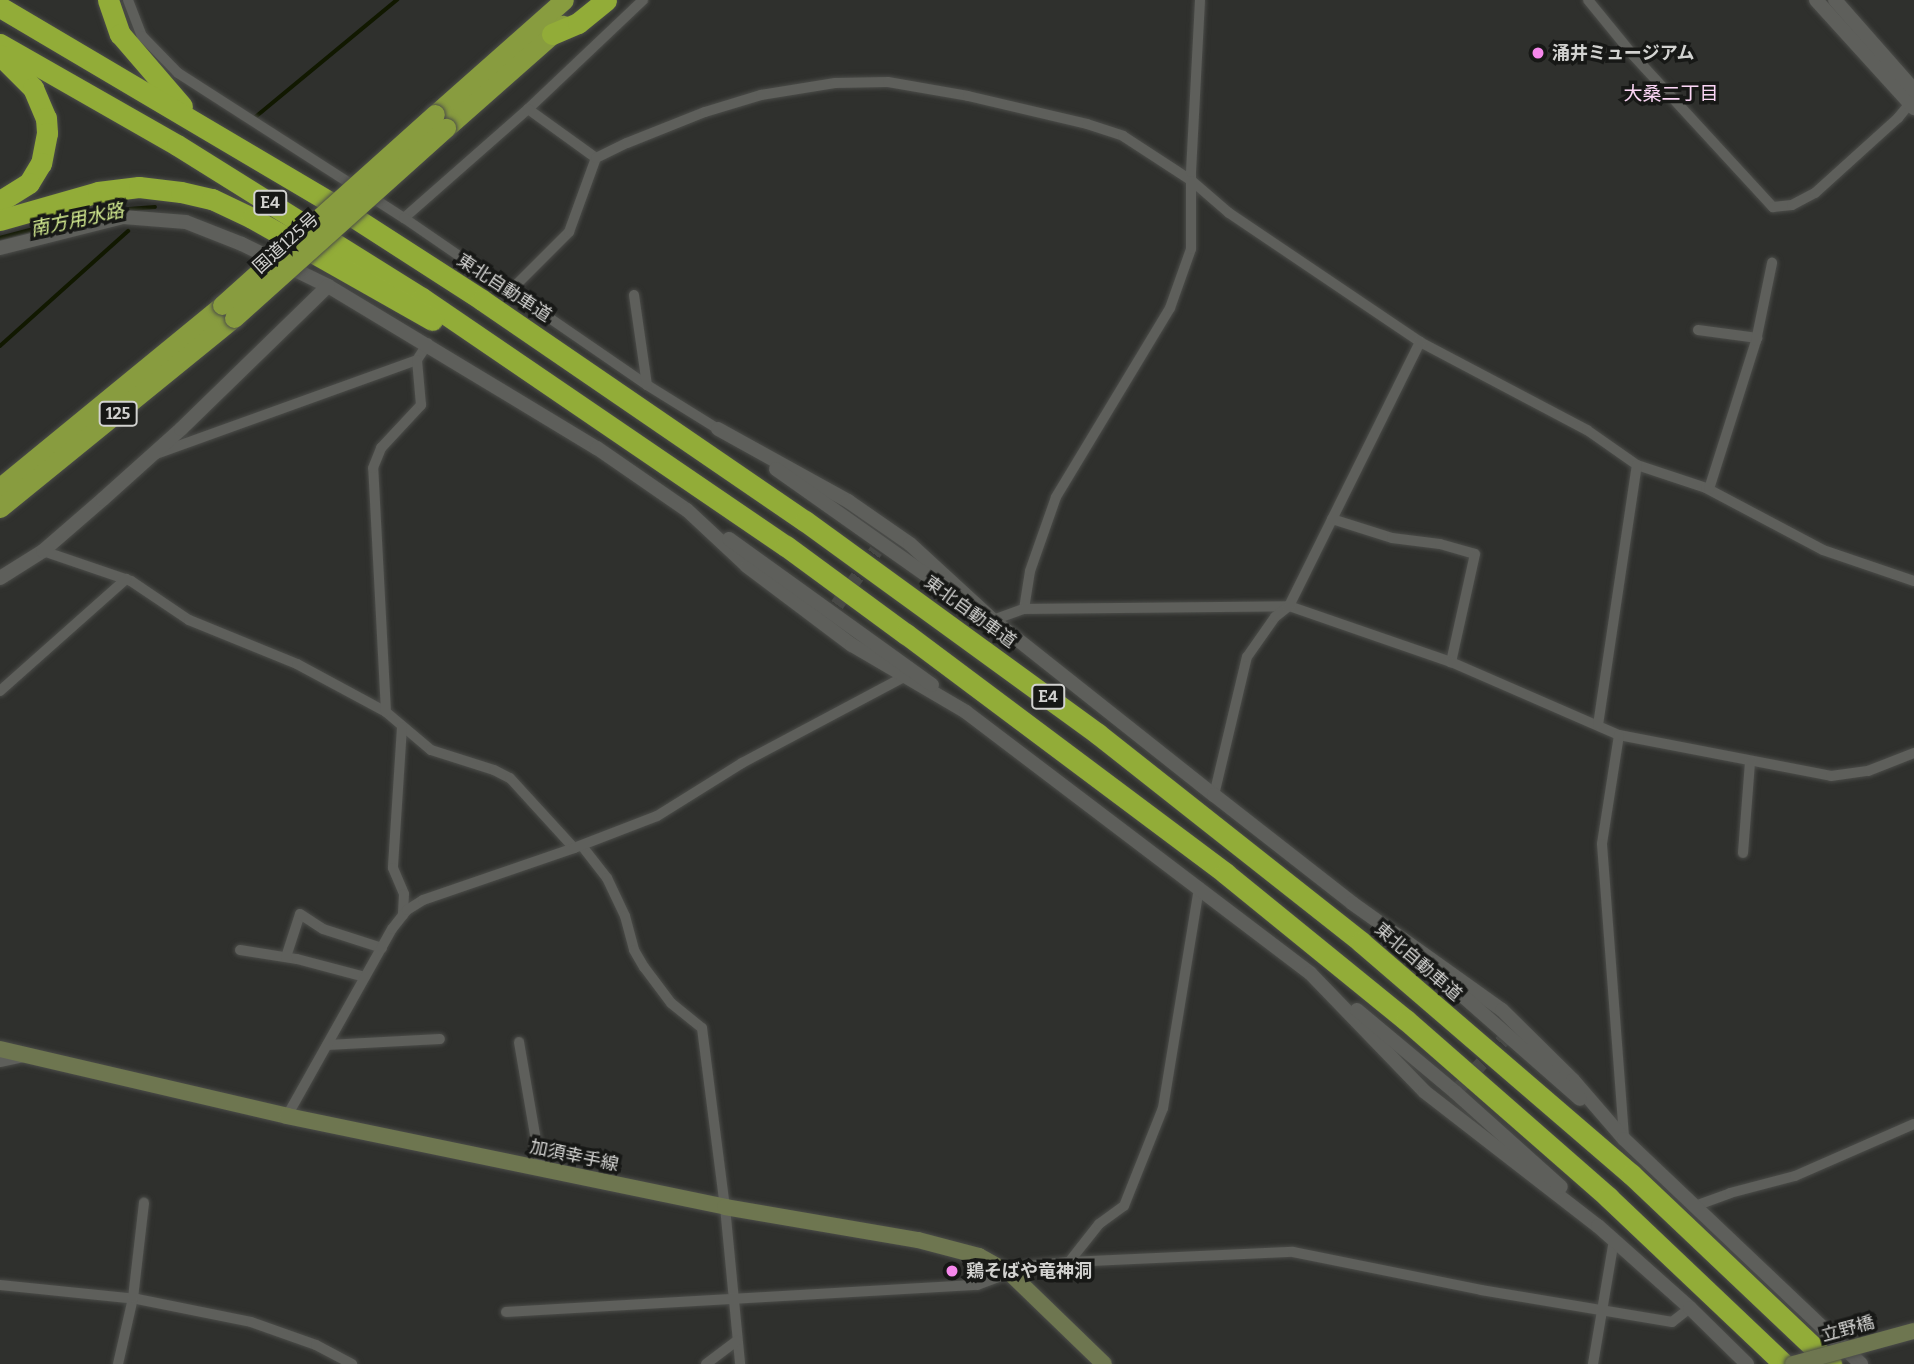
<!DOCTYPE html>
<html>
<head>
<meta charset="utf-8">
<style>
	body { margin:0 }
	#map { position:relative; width:1914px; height:1364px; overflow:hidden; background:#2f302d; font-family:Bitter,"Noto Sans JP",serif }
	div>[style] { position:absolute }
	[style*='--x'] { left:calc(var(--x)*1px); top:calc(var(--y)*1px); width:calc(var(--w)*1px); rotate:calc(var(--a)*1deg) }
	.stream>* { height:3.5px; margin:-1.75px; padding:0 1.75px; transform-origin:1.75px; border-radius:1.75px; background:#111800 }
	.tertiary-tunnel>* { height:14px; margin-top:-7px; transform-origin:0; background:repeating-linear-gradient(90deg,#474845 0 14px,transparent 0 21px) }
	.roads { filter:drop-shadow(0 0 2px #4b4c49) drop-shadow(0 0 2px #4b4c49) }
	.minor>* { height:10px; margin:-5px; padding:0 5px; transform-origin:5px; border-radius:5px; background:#5e5f5b }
	.tertiary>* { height:14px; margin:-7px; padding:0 7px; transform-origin:7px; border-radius:7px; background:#5e5f5b }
	.secondary>* { height:16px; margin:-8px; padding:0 8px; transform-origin:8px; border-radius:8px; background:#6e7650 }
	.trunk>* { height:19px; margin:-9.5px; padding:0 9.5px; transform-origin:9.5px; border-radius:9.5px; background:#889c3f }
	.motorway>* { height:21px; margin:-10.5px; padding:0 10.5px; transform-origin:10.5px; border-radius:10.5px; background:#92ac38 }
	.bridges { filter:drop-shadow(0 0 2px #4b4c49) drop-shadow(0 0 2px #4b4c49) }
	.secondary-bridge>* { height:16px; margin:-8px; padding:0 8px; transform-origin:8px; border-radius:8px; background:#6e7650 }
	.trunk-bridge>* { height:19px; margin:-9.5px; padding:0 9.5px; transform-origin:9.5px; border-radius:9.5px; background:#889c3f }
	.dots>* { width:19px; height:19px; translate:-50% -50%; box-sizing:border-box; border:4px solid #171816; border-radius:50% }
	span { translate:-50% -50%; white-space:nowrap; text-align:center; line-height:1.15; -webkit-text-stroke:7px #171816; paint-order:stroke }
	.shield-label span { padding:2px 5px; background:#171816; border:2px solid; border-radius:5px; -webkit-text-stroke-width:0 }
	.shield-label { font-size:16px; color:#d2d2d0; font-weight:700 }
	.poi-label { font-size:18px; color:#d2d2d0; font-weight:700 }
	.left { translate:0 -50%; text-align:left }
	.street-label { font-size:18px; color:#d2d2d0 }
	.neighbourhood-label { font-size:19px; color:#fcd6f6 }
	.water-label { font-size:19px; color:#d5ed91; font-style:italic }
</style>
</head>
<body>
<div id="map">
	<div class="stream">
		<i style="--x:253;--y:119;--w:187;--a:-39.6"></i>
		<i style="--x:0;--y:238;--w:106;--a:-14.8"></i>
		<i style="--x:102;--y:211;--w:53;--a:-4.3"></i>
		<i style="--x:0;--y:346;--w:172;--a:-41.9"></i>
	</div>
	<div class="tertiary-tunnel">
		<i style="--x:837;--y:605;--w:67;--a:-54.2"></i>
		<i style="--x:1458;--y:1089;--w:68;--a:-47.4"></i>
	</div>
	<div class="roads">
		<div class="minor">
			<i style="--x:128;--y:0;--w:39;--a:69"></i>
			<i style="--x:142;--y:36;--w:52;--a:45.8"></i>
			<i style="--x:178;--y:73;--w:269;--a:32.7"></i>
			<i style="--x:643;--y:0;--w:158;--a:136.5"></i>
			<i style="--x:528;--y:109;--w:165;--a:138.7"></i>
			<i style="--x:404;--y:218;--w:295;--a:34.5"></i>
			<i style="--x:647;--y:385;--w:84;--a:31.8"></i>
			<i style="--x:1588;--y:0;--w:71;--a:50.7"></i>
			<i style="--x:1633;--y:55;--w:207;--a:47.4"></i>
			<i style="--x:1773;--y:207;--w:19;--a:-6"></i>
			<i style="--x:1792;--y:205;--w:26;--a:-28"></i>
			<i style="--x:1815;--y:193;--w:112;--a:-42.1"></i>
			<i style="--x:1898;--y:118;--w:26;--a:-51"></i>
			<i style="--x:528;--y:109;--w:84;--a:35.8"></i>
			<i style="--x:512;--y:289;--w:81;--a:-45"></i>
			<i style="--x:569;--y:232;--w:79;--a:-70"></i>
			<i style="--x:596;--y:158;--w:34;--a:-26"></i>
			<i style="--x:627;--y:143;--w:84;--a:-21.7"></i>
			<i style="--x:705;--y:112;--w:59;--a:-16.9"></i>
			<i style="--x:761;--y:95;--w:75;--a:-9.2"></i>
			<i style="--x:835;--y:83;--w:53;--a:-1.1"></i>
			<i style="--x:888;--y:82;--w:81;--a:9.9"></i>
			<i style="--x:968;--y:96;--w:122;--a:13.2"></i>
			<i style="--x:1087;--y:124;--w:38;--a:18"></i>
			<i style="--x:1123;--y:136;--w:82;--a:33.1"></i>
			<i style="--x:1192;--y:181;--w:49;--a:40.9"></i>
			<i style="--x:1229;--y:213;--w:230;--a:34"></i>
			<i style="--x:1420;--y:342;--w:189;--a:27.8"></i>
			<i style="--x:1587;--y:430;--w:61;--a:35"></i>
			<i style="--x:1637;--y:465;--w:73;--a:18.4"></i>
			<i style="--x:1706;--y:488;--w:132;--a:27.9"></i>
			<i style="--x:1823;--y:550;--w:96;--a:18.8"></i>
			<i style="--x:634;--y:295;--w:91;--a:81.8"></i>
			<i style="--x:1698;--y:330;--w:60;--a:7.7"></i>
			<i style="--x:156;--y:454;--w:277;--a:-19.8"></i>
			<i style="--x:417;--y:360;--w:20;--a:-57"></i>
			<i style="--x:1709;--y:489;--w:155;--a:-72.4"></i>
			<i style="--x:1756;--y:341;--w:80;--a:-78.4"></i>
			<i style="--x:1332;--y:519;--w:63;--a:17.6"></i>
			<i style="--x:1392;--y:538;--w:48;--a:7.1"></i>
			<i style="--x:1440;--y:544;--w:36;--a:16"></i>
			<i style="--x:1475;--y:554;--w:111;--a:102.5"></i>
			<i style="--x:43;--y:551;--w:93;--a:18.8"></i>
			<i style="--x:131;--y:581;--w:70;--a:33.9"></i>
			<i style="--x:189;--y:620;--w:117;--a:22.2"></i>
			<i style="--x:297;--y:664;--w:101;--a:28.3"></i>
			<i style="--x:386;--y:712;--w:59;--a:40.2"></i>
			<i style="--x:431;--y:750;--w:66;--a:17.6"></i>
			<i style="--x:494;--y:770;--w:18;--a:27"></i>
			<i style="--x:510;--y:778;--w:95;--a:47.6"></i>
			<i style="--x:1024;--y:609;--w:38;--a:-81"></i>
			<i style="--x:1030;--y:571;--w:78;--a:-70.6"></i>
			<i style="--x:1056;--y:497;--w:221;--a:-58.9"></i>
			<i style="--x:1170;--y:308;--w:63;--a:-70.4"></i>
			<i style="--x:1191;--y:249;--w:77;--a:-90"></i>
			<i style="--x:1191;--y:172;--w:172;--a:-87"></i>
			<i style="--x:993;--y:620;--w:33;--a:-20"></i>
			<i style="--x:1024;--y:609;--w:265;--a:-0.6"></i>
			<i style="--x:1289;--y:606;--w:171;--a:19.1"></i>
			<i style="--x:1451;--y:662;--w:183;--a:23.5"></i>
			<i style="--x:1619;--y:735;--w:216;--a:10.9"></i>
			<i style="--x:1831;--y:776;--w:37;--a:-8"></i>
			<i style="--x:1868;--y:771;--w:49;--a:-21.4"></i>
			<i style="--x:0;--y:691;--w:169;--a:-41.6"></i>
			<i style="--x:386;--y:712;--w:244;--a:-93"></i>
			<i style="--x:373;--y:468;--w:22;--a:-68"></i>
			<i style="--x:381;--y:448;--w:59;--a:-47.1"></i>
			<i style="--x:421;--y:405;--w:45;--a:-95.1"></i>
			<i style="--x:1598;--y:725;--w:263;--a:-81.5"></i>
			<i style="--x:402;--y:727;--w:141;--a:93.7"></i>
			<i style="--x:393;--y:868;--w:28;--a:67"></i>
			<i style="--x:404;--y:894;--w:21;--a:93"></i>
			<i style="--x:1619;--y:735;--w:110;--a:98.9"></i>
			<i style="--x:1602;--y:844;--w:296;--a:85.7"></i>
			<i style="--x:1214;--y:795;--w:142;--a:-76.6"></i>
			<i style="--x:1247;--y:657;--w:49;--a:-55"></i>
			<i style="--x:1275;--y:617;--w:18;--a:-38"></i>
			<i style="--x:1289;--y:606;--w:295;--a:-63.6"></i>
			<i style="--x:582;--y:846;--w:41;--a:52"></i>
			<i style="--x:607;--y:878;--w:42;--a:64.7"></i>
			<i style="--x:625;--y:916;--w:35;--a:75"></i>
			<i style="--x:634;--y:950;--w:20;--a:60"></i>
			<i style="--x:644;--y:967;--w:45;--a:53.1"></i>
			<i style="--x:671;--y:1003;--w:40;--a:39"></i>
			<i style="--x:702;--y:1028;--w:180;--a:82.7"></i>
			<i style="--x:725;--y:1207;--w:158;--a:84.5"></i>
			<i style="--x:1743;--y:853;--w:92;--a:-85.6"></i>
			<i style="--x:240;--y:950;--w:58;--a:9"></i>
			<i style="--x:297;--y:959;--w:70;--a:14.8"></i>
			<i style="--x:286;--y:957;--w:45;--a:-72"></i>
			<i style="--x:300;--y:914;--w:27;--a:33"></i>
			<i style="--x:323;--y:929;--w:62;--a:17.9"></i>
			<i style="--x:519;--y:1042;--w:129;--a:80.2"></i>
			<i style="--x:327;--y:1045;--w:113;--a:-3"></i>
			<i style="--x:0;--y:1062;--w:25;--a:-12"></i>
			<i style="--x:287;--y:1116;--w:214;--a:-60.7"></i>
			<i style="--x:392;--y:929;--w:24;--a:-52"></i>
			<i style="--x:407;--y:910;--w:19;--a:-32"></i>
			<i style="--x:423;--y:900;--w:160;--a:-19"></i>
			<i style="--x:574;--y:848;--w:89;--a:-21.1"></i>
			<i style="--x:657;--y:816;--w:100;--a:-31.9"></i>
			<i style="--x:742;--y:763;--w:191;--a:-28"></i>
			<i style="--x:1695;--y:1206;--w:37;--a:-20"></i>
			<i style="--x:1730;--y:1193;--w:67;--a:-14.7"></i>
			<i style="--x:1795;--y:1176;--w:130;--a:-23.6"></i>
			<i style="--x:1069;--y:1262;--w:48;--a:-51.7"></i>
			<i style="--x:1099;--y:1224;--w:31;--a:-36"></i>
			<i style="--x:1124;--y:1206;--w:105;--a:-68.3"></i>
			<i style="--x:1163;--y:1108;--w:224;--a:-80.7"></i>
			<i style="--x:0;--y:1285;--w:138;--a:5.8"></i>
			<i style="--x:137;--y:1299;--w:116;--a:11.4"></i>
			<i style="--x:251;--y:1322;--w:69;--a:19.5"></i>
			<i style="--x:316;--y:1345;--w:41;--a:27.8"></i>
			<i style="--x:506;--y:1312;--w:472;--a:-3.3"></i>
			<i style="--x:977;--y:1285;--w:54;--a:-20.4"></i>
			<i style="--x:1028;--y:1266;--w:41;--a:-5.6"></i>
			<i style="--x:1069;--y:1262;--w:224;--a:-2.6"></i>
			<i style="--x:1293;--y:1252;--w:192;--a:11.4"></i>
			<i style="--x:1481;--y:1290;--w:194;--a:9.5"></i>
			<i style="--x:1672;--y:1322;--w:23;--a:-38"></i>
			<i style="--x:118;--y:1364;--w:68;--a:-77.2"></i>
			<i style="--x:133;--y:1298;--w:96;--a:-83.4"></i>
			<i style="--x:706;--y:1364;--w:39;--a:-37"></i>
			<i style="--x:1593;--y:1364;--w:126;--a:-80.4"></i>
		</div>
		<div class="tertiary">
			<i style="--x:1816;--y:0;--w:146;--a:47.8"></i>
			<i style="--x:1835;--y:0;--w:120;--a:48.7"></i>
			<i style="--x:0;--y:248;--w:127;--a:-14.1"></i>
			<i style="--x:123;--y:217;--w:63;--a:4.5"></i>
			<i style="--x:186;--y:222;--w:60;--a:21.4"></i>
			<i style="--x:242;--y:244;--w:96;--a:26"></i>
			<i style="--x:328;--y:286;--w:314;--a:31.1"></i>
			<i style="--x:597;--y:448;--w:109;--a:34.6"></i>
			<i style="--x:687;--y:510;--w:82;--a:43"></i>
			<i style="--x:747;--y:566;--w:131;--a:37"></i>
			<i style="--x:852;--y:645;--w:132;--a:30.4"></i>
			<i style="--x:966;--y:712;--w:432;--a:37.2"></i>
			<i style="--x:1310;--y:973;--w:165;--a:46"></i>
			<i style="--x:1425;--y:1092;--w:219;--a:37.8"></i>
			<i style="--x:1598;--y:1226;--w:123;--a:41.7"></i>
			<i style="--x:1690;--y:1308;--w:80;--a:44.5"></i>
			<i style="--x:718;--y:429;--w:149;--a:29"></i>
			<i style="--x:848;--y:501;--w:75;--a:34.7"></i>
			<i style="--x:910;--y:544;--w:113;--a:42.5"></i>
			<i style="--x:993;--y:620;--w:282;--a:38.4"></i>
			<i style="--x:1214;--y:795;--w:175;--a:38"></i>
			<i style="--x:1352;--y:903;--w:184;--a:35.5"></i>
			<i style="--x:1502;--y:1010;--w:100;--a:44.6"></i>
			<i style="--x:1573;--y:1080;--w:78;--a:49.2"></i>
			<i style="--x:1624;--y:1139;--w:327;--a:43.5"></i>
			<i style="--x:776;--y:469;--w:228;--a:35.2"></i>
			<i style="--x:729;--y:539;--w:250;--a:35.7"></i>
			<i style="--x:0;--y:578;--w:51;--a:-32.1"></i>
			<i style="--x:43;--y:551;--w:79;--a:-40.9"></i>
			<i style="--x:103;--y:499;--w:105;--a:-41.9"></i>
			<i style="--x:181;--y:429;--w:205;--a:-44.2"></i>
			<i style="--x:1440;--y:976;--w:186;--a:41.3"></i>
			<i style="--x:1357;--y:1010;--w:128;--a:39.9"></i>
			<i style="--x:1455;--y:1092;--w:142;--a:41.9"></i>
		</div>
		<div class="secondary">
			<i style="--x:0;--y:1049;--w:295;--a:13.1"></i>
			<i style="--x:287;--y:1116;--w:447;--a:11.7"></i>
			<i style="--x:725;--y:1207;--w:196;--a:9.7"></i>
			<i style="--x:918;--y:1240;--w:63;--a:14.7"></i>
			<i style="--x:979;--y:1256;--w:37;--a:29"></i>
			<i style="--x:1011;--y:1274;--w:129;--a:44.1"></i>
		</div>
		<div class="trunk">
			<i style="--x:435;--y:114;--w:172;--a:-41.5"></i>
			<i style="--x:446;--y:128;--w:156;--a:-41.4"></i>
			<i style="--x:0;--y:487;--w:287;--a:-39.3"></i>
			<i style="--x:0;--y:508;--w:301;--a:-39.1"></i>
		</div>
		<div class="motorway">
			<i style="--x:108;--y:0;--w:36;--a:71"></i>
			<i style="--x:120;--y:34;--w:95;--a:49.3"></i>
			<i style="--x:0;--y:7;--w:396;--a:30.6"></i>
			<i style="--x:341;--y:209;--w:168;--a:32.8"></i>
			<i style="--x:482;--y:300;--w:391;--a:34.4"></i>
			<i style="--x:805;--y:521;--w:362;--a:36"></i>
			<i style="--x:1098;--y:734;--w:335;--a:38.3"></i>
			<i style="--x:1361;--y:942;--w:356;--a:40.7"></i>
			<i style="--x:1631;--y:1174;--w:276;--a:43.5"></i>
			<i style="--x:552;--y:34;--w:28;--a:-23"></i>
			<i style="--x:578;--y:23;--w:36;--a:-39"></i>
			<i style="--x:0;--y:44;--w:204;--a:29.7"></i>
			<i style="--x:177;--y:145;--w:289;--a:32"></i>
			<i style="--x:422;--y:298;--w:440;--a:34.3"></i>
			<i style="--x:786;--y:546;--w:149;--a:36.3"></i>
			<i style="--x:906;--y:634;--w:399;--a:36.8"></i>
			<i style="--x:1225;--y:873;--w:233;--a:39.1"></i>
			<i style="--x:1406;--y:1020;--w:269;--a:41.2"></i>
			<i style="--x:1608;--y:1197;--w:243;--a:43.5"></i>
			<i style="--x:0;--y:55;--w:47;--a:45"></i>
			<i style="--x:33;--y:88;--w:33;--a:67"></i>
			<i style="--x:46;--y:118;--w:15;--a:86"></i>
			<i style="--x:47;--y:133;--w:31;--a:101"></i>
			<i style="--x:41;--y:163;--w:23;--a:121"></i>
			<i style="--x:29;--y:183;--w:34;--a:148"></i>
			<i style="--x:0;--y:220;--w:102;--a:-15.9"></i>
			<i style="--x:98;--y:192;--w:41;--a:-7"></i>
			<i style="--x:139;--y:187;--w:42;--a:6.8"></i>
			<i style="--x:181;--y:192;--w:32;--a:13"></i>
			<i style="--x:212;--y:199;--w:44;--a:25.4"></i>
			<i style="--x:252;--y:218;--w:207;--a:29.5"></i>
		</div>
	</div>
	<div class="bridges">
		<div class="secondary-bridge">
			<i style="--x:1793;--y:1364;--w:125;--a:-15.3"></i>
		</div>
		<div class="trunk-bridge">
			<i style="--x:222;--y:305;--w:286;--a:-41.9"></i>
			<i style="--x:234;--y:318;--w:285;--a:-41.9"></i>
		</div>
	</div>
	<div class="dots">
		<i style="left:1538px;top:53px;background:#f788ec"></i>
		<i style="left:952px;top:1271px;background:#f788ec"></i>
	</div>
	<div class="shield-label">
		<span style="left:270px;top:203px">E4</span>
		<span style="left:118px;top:414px">125</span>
		<span style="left:1048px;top:697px">E4</span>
	</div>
	<div class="poi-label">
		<span class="left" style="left:1552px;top:53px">涌井ミュージアム</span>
		<span class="left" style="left:966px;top:1271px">鶏そばや竜神洞</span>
	</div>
	<div class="street-label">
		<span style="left:286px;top:243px;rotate:-42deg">国道125号</span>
		<span style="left:504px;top:288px;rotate:33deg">東北自動車道</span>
		<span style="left:970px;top:612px;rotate:36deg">東北自動車道</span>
		<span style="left:1418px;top:962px;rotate:41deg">東北自動車道</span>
		<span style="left:574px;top:1156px;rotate:12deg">加須幸手線</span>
		<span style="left:1848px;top:1329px;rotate:-15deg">立野橋</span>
	</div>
	<div class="neighbourhood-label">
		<span style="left:1671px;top:94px">大桑二丁目</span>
	</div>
	<div class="water-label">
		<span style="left:77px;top:220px;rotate:-12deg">南方用水路</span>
	</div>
</div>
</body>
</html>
